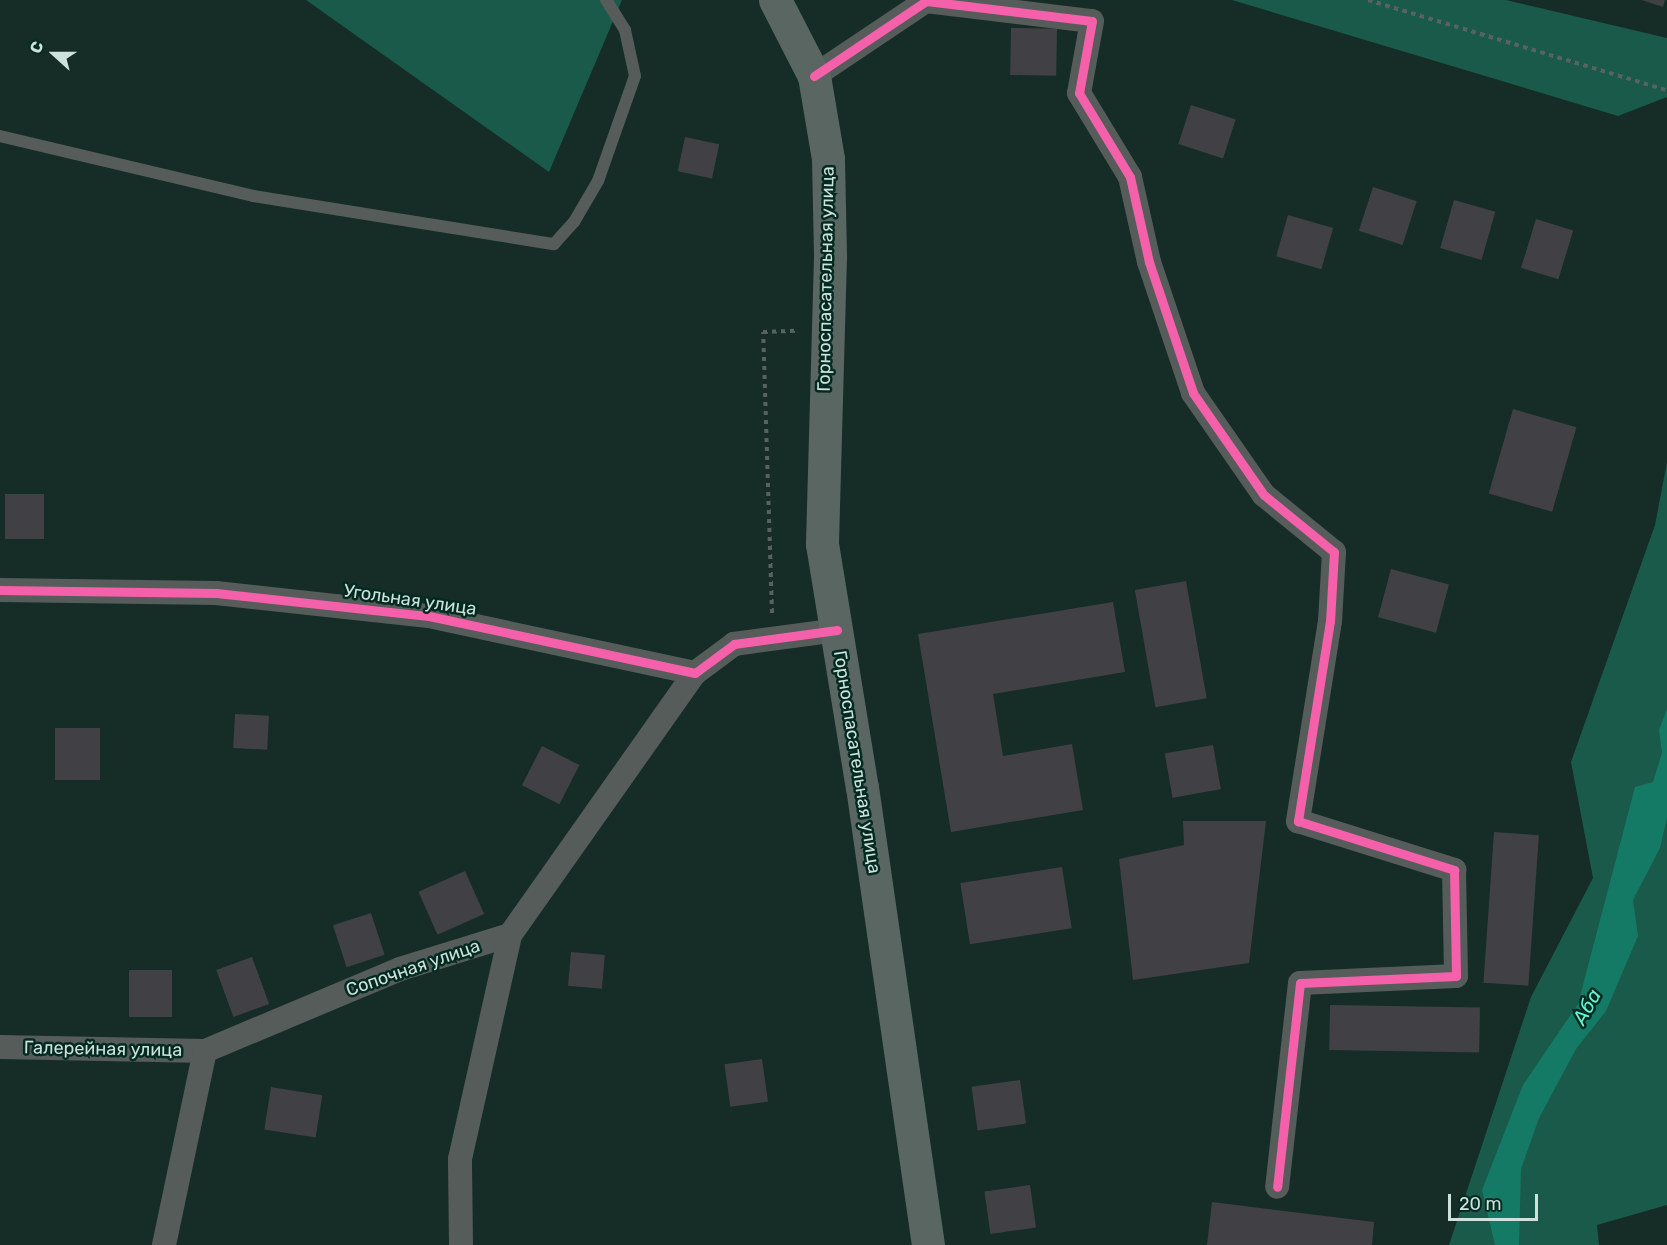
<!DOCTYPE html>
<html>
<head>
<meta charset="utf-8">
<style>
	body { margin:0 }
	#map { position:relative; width:1667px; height:1245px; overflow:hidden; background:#162c26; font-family:Rubik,sans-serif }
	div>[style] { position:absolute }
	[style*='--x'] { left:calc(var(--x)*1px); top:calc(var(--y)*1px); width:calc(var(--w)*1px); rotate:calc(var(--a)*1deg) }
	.green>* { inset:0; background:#195a4b }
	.water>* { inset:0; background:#147a65 }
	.building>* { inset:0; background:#414045; transform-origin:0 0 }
	.path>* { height:4px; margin-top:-2px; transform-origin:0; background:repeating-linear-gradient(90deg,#596260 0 4.5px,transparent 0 9px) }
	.service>* { height:12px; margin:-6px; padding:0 6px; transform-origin:6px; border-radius:6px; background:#555c5a }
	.minor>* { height:24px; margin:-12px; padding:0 12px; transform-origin:12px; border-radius:12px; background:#555c5a }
	.primary>* { height:33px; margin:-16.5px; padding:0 16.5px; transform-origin:16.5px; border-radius:16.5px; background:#5a6662 }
	.cycleway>* { height:9px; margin:-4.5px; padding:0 4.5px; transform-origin:4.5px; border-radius:4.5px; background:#f560ab }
	span { translate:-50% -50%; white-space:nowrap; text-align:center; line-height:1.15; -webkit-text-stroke:5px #032a21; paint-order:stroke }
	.street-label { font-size:18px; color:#cee2db }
	.water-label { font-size:20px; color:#6bf2d0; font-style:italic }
	.north { position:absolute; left:24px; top:24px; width:60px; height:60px; -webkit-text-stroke:4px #032a21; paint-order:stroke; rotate:291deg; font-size:16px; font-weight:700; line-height:24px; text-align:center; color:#cee2db }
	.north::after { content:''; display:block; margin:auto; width:21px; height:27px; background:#cee2db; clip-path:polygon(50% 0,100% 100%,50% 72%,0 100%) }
	.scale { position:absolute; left:1448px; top:1194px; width:90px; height:27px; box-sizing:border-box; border:3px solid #cee2db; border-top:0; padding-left:8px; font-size:18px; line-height:21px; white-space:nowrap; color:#cee2db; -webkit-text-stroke:4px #032a21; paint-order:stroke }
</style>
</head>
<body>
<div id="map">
	<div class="green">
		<i style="clip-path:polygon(306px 0,622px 0,549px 172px)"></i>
		<i style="clip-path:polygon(1232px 0,1506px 0,1667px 38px,1667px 97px,1618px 116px)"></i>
		<i style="clip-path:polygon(1667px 462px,1667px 1205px,1597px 1225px,1599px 1245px,1449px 1245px,1531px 997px,1593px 878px,1571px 762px,1655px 525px)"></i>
	</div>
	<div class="water">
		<i style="clip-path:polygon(1667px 709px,1667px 818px,1660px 848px,1633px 900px,1638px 936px,1606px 1011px,1576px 1049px,1539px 1118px,1521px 1169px,1519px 1245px,1495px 1245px,1482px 1190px,1523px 1085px,1578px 1004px,1635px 787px,1653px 782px,1662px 753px,1659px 730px)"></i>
	</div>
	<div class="building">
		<i style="clip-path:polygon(1642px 0,1665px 0,1663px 7px)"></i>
		<i style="left:1011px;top:28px;width:46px;height:47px;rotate:1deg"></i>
		<i style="left:1191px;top:105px;width:47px;height:41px;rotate:18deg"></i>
		<i style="left:685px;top:137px;width:35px;height:35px;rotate:12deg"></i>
		<i style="left:1373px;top:187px;width:46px;height:46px;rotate:18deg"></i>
		<i style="left:1454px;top:200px;width:43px;height:50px;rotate:16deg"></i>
		<i style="left:1288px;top:215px;width:47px;height:43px;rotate:16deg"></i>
		<i style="left:1536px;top:219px;width:39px;height:51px;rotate:17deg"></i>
		<i style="left:1513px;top:409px;width:66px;height:88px;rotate:16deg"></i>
		<i style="left:5px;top:494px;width:39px;height:45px"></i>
		<i style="left:1391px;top:569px;width:60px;height:50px;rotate:15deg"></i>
		<i style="left:1186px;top:581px;width:119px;height:52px;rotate:80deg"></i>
		<i style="clip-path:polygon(1113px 602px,1125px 672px,993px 694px,1003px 756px,1072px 744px,1083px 810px,951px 832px,918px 634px)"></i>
		<i style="left:235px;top:714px;width:34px;height:34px;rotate:3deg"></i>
		<i style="left:55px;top:728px;width:45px;height:52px"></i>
		<i style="left:1213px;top:745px;width:45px;height:49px;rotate:80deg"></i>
		<i style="left:542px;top:746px;width:42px;height:44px;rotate:27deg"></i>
		<i style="clip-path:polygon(1183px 821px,1266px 821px,1249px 963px,1133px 980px,1119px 859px,1184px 845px)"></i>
		<i style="left:1494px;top:832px;width:45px;height:151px;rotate:4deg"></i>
		<i style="left:1062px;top:867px;width:62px;height:103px;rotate:81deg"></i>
		<i style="left:465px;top:871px;width:47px;height:51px;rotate:66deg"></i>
		<i style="left:371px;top:913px;width:44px;height:40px;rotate:72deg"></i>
		<i style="left:571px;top:952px;width:34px;height:34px;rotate:5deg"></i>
		<i style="left:252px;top:957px;width:50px;height:38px;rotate:70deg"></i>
		<i style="left:129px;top:970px;width:43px;height:47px"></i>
		<i style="left:1330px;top:1005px;width:150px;height:45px;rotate:1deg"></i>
		<i style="left:762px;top:1059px;width:43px;height:38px;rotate:82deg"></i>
		<i style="left:1020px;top:1080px;width:44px;height:49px;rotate:82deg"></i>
		<i style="left:271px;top:1087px;width:52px;height:43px;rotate:9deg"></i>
		<i style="left:1030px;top:1185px;width:43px;height:46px;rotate:82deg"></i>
		<i style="clip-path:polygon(1212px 1202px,1374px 1222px,1372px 1245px,1207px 1245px)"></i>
	</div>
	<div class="path">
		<i style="--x:1368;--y:0;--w:312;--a:16.8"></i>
		<i style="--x:772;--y:613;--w:281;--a:-91.8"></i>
		<i style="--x:763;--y:332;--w:33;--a:-2"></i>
	</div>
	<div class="service">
		<i style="--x:0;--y:136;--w:260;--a:13.3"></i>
		<i style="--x:253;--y:196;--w:305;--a:9.1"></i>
		<i style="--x:554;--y:244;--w:30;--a:-48"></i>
		<i style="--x:574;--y:222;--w:48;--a:-59.7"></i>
		<i style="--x:598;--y:181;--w:111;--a:-70.6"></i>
		<i style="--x:635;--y:76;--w:47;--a:-102.3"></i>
		<i style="--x:625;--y:30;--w:36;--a:-122"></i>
	</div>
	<div class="minor">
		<i style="--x:814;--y:76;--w:135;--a:-33.8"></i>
		<i style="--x:926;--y:1;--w:167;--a:6.9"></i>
		<i style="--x:1092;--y:21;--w:73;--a:100.2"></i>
		<i style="--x:1079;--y:93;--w:98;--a:58.7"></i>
		<i style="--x:1130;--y:177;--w:87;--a:77.4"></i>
		<i style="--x:1149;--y:262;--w:138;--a:71.4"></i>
		<i style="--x:1193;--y:393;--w:124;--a:55.2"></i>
		<i style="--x:1264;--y:495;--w:90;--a:39.2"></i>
		<i style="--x:1334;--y:552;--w:69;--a:93.3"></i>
		<i style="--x:1330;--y:621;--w:203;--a:99.1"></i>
		<i style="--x:1298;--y:821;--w:164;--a:17.4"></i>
		<i style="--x:1454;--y:870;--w:106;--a:88.9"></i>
		<i style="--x:1456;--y:976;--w:156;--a:177.4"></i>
		<i style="--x:1300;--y:983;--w:205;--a:96.4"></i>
		<i style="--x:0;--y:590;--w:216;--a:0.8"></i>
		<i style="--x:216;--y:593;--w:214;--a:6.2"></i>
		<i style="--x:429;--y:616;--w:272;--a:12.1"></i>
		<i style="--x:695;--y:673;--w:49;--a:-36.6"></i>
		<i style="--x:734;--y:644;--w:104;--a:-7.7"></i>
		<i style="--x:0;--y:1047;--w:205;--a:1.1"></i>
		<i style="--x:164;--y:1245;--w:198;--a:-78.1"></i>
		<i style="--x:205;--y:1051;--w:212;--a:-22.8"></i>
		<i style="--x:400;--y:969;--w:115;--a:-17.2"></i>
		<i style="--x:510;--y:935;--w:321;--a:-54.8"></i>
		<i style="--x:461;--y:1245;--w:86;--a:-90.7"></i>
		<i style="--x:460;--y:1159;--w:230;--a:-77.4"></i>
	</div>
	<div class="primary">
		<i style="--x:775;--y:0;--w:85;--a:62.8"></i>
		<i style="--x:814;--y:76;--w:84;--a:80.4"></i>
		<i style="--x:828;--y:159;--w:97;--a:88.8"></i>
		<i style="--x:830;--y:256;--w:288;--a:91.6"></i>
		<i style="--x:822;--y:544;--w:246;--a:80.7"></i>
		<i style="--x:862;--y:787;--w:463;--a:81.8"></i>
	</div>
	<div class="cycleway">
		<i style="--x:814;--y:76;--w:135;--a:-33.8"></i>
		<i style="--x:926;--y:1;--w:167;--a:6.9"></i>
		<i style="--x:1092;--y:21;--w:73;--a:100.2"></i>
		<i style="--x:1079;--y:93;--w:98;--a:58.7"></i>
		<i style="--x:1130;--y:177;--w:87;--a:77.4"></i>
		<i style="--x:1149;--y:262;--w:138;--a:71.4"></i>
		<i style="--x:1193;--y:393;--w:124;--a:55.2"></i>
		<i style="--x:1264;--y:495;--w:90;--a:39.2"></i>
		<i style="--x:1334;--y:552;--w:69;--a:93.3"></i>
		<i style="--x:1330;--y:621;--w:203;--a:99.1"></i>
		<i style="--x:1298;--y:821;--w:164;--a:17.4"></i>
		<i style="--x:1454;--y:870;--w:106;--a:88.9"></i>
		<i style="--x:1456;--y:976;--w:156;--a:177.4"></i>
		<i style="--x:1300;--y:983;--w:205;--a:96.4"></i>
		<i style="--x:0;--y:590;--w:216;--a:0.8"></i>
		<i style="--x:216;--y:593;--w:214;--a:6.2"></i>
		<i style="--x:429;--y:616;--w:272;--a:12.1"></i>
		<i style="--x:695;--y:673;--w:49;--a:-36.6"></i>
		<i style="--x:734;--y:644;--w:104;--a:-7.7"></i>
	</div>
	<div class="street-label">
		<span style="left:826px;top:279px;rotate:-89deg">Горноспасательная улица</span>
		<span style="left:410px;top:600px;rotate:8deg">Угольная улица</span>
		<span style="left:857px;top:762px;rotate:81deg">Горноспасательная улица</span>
		<span style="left:413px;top:968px;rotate:-19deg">Сопочная улица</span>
		<span style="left:103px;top:1049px;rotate:1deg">Галерейная улица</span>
	</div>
	<div class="water-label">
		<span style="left:1587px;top:1007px;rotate:-61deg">Аба</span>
	</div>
	<div class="north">С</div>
	<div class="scale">20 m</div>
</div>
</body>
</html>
